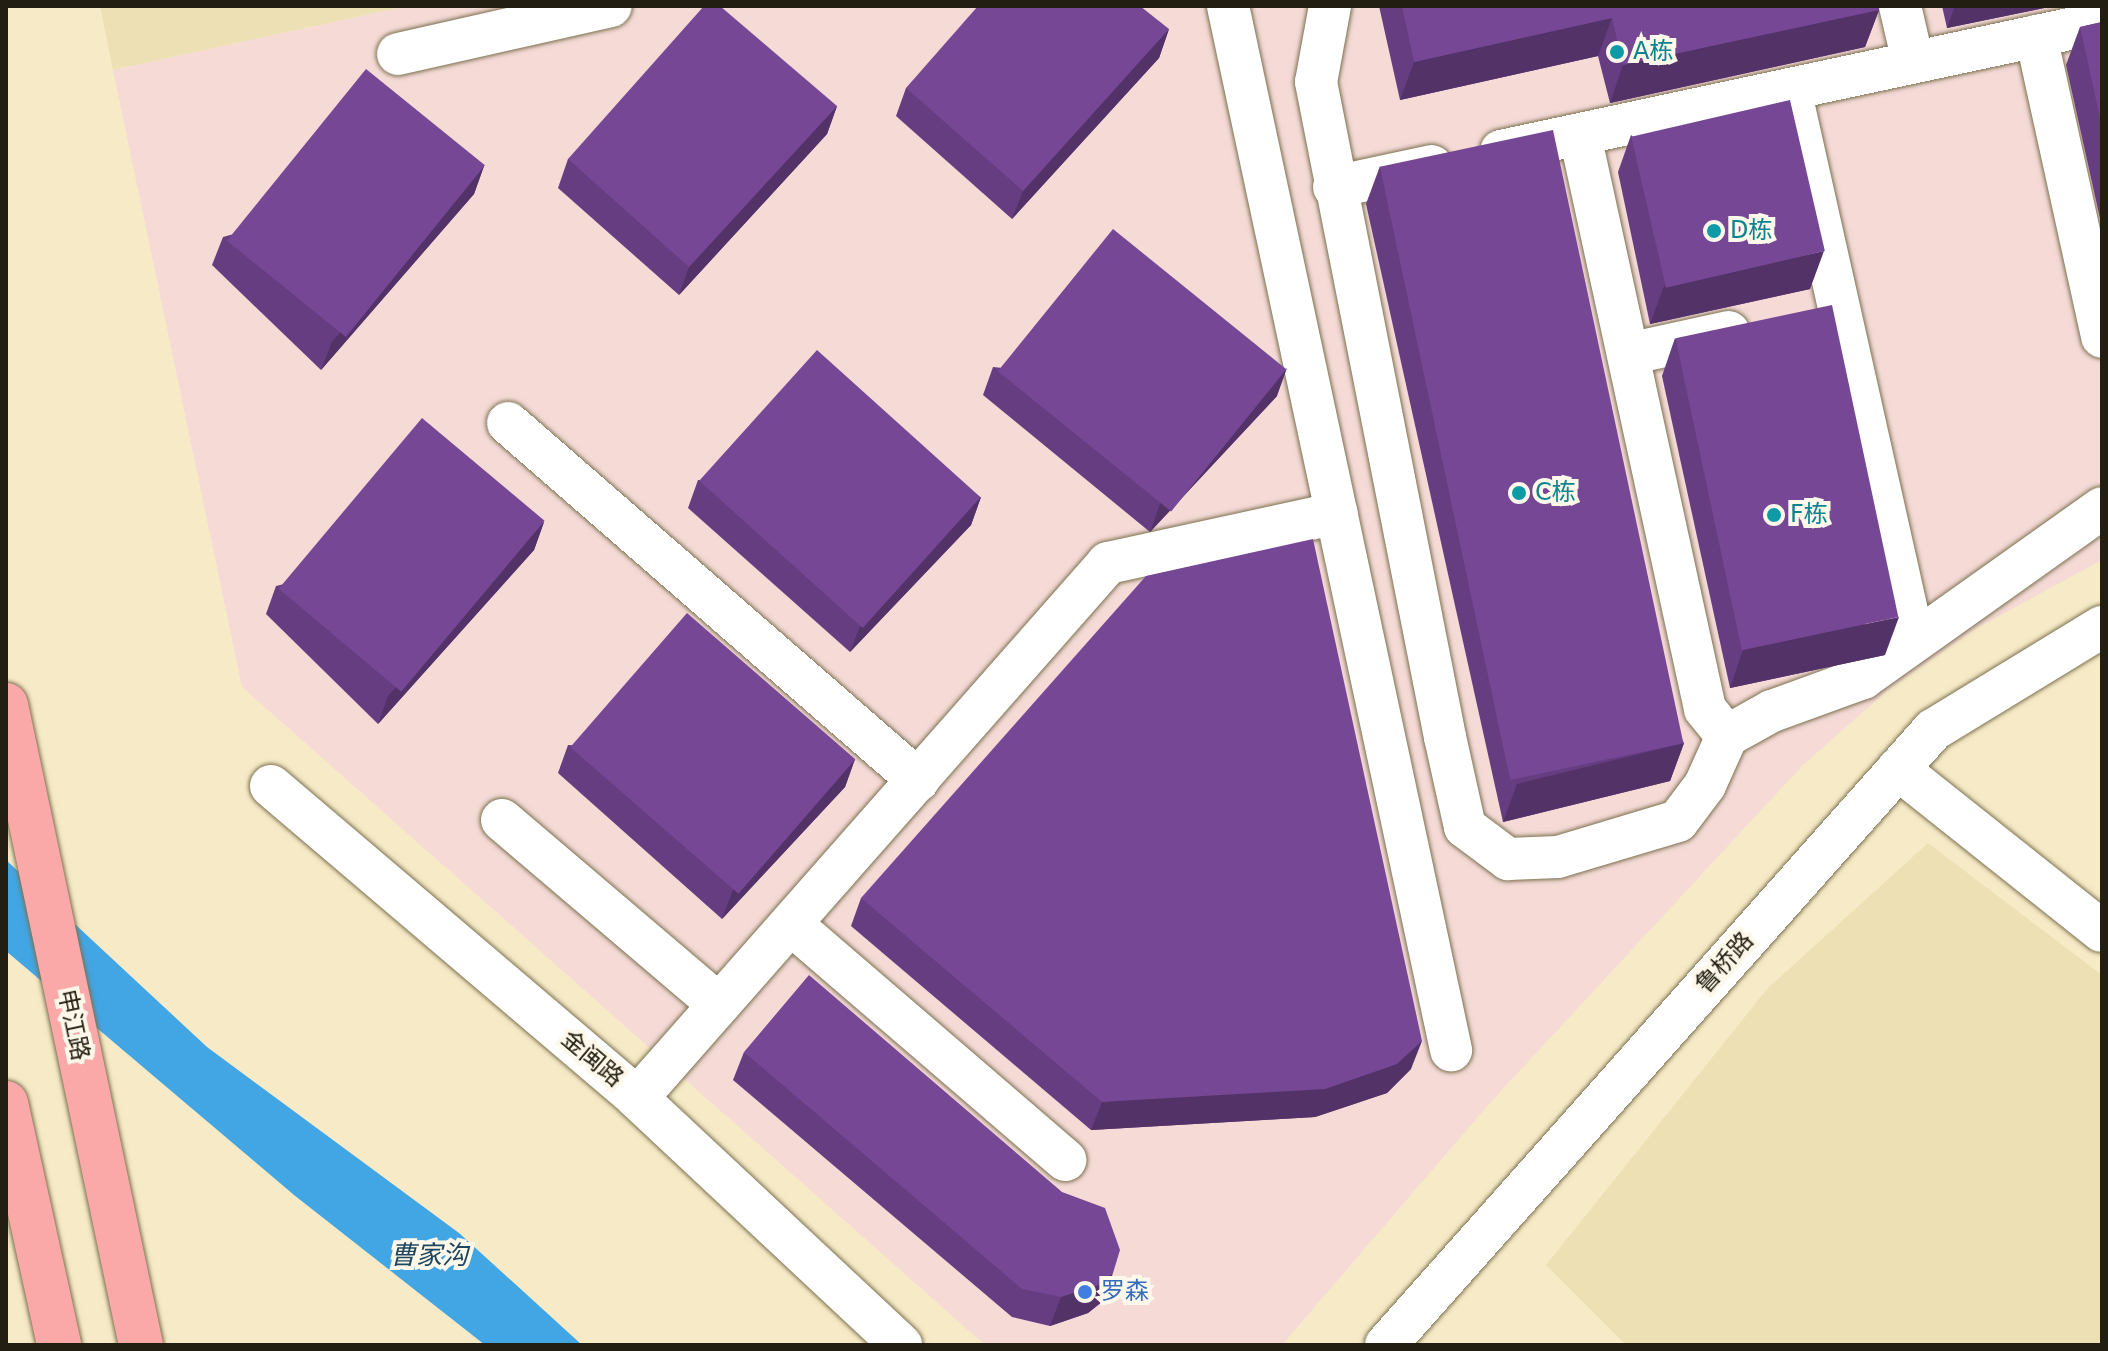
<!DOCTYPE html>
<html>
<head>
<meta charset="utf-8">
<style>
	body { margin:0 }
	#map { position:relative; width:2108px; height:1351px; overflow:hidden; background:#f7ebc7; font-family:"DejaVu Sans","Noto Sans SC",sans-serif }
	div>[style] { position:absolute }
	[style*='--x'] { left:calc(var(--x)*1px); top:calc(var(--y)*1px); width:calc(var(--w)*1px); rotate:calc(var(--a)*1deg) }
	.commercial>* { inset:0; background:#f5dad6 }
	.built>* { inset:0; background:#eee0b5 }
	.water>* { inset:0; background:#42a6e4 }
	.roads { filter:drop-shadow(0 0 2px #7c7151) drop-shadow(0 0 2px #7c7151) }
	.minor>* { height:42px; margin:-21px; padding:0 21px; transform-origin:21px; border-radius:21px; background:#fff }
	.major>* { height:44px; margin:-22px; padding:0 22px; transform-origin:22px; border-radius:22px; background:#fba8a9 }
	.wall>* { inset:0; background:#653d80 }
	.shaded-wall>* { inset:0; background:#533268 }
	.building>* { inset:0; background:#764795; transform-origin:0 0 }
	.dots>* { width:22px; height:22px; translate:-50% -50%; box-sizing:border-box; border:4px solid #fdf8ea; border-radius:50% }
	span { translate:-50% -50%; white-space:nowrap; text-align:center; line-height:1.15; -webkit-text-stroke:8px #fdf8ea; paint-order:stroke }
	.culture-label { font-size:24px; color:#0d838f }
	.left { translate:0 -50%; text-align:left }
	.street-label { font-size:24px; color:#221e11 }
	.shop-label { font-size:24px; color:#366cbe }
	.water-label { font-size:26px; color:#1e4660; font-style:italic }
	.frame { position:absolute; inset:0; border:8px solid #221e11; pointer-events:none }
</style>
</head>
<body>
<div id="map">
	<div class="commercial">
		<i style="clip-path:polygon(407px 6px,2102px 6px,2102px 560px,1977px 628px,1887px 691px,1803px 765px,1490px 1103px,1282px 1345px,985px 1345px,242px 687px,113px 70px)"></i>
	</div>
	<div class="built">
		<i style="clip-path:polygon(100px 6px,407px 6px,113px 70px)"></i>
		<i style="clip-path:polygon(1928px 843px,2102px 975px,2102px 1345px,1626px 1345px,1546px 1265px,1767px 989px)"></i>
	</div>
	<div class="water">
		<i style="clip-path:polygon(6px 860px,207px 1047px,459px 1233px,582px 1345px,485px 1345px,294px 1195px,6px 951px)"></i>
	</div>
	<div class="roads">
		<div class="minor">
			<i style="--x:1228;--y:6;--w:1068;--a:77.94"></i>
			<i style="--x:1330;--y:6;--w:77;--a:100.4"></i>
			<i style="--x:1316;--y:82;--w:668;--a:78.86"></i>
			<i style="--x:1445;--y:737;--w:92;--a:77.5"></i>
			<i style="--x:1465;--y:827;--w:54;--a:36.7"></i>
			<i style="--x:1508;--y:859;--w:50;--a:-2.3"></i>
			<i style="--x:1558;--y:857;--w:125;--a:-16.7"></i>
			<i style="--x:1678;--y:821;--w:45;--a:-53.1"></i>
			<i style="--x:1705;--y:785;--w:54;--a:-65.8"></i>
			<i style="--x:1727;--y:736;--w:51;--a:-29.1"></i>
			<i style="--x:1772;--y:711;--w:97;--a:-19.9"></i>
			<i style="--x:1863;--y:678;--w:293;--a:-35.4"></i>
			<i style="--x:1900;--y:6;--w:57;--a:76.9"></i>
			<i style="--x:2036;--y:36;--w:308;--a:77.6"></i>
			<i style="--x:398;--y:54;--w:218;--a:-12.7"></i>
			<i style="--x:1790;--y:89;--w:563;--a:77.37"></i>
			<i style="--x:1580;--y:135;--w:587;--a:77.71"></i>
			<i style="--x:1705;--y:709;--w:35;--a:51"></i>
			<i style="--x:1501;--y:151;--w:615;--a:-12.11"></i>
			<i style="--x:1334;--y:187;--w:100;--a:-12.1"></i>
			<i style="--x:1628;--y:354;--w:103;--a:-12.3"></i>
			<i style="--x:508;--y:423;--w:544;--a:41.05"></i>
			<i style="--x:1898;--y:769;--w:260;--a:38.5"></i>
			<i style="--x:271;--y:786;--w:481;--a:40.4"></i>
			<i style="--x:637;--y:1098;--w:362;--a:43.1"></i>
			<i style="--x:502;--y:820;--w:285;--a:40.4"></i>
			<i style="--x:791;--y:924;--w:362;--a:40.7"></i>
			<i style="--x:637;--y:1098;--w:713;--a:-48.64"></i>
			<i style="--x:1108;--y:563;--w:234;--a:-12.3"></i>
			<i style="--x:1386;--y:1345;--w:823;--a:-48.35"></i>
			<i style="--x:1933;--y:730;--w:198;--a:-31.4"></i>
		</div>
		<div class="major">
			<i style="--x:6;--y:705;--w:654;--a:78.09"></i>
			<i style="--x:6;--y:1103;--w:248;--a:77.6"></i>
		</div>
	</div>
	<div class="wall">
		<i style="clip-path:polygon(1379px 6px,1878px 6px,1879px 10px,1865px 47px,1610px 103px,1598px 56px,1400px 100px)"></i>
		<i style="clip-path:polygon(1942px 6px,2054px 6px,1947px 28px)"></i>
		<i style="clip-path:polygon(2102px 22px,2102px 222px,2101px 223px,2066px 65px,2080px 27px)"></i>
		<i style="clip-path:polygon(1169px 29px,1159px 58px,1012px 219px,896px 116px,906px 88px)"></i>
		<i style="clip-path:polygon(837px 106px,827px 134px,679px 295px,558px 188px,568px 159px)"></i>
		<i style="clip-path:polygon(1631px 135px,1810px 289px,1650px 324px,1618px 172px)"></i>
		<i style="clip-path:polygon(484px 166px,474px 194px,321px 370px,212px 265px,223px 237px)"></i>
		<i style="clip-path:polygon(1380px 166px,1684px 743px,1670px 781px,1503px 822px,1366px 204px)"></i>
		<i style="clip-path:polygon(1675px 338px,1885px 655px,1730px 688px,1662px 376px)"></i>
		<i style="clip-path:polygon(993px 367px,1277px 396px,1150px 532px,983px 395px)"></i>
		<i style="clip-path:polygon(698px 480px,981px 497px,971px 525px,850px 652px,688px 508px)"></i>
		<i style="clip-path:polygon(544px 522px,534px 550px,378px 724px,266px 614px,276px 586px)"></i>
		<i style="clip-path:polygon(568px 745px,855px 759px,845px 787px,722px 919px,558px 773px)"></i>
		<i style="clip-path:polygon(861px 898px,1411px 1069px,1387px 1093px,1315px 1117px,1091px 1130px,851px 926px)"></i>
		<i style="clip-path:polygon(744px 1052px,1103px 1301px,1088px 1313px,1050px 1326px,1012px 1317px,733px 1080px)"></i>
	</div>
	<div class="shaded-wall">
		<i style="clip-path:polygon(1955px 6px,2054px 6px,1947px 28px)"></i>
		<i style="clip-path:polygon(1879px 10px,1865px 47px,1610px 103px,1623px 65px)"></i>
		<i style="clip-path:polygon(1612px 18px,1598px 56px,1400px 100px,1414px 62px)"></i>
		<i style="clip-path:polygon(1169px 29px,1159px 58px,1012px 219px,1023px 191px)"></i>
		<i style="clip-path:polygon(837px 106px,827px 134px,679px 295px,689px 267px)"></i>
		<i style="clip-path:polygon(484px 166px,474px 194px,321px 370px,332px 342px)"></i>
		<i style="clip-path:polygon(1824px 251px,1810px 289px,1650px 324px,1664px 286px)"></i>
		<i style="clip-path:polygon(1287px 368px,1277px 396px,1150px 532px,1160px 504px)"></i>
		<i style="clip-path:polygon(981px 497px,971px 525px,850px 652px,861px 624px)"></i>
		<i style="clip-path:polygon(544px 522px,534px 550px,378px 724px,388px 696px)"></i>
		<i style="clip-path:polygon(1899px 617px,1885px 655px,1730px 688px,1743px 650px)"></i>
		<i style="clip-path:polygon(1684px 743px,1670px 781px,1503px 822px,1517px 784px)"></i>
		<i style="clip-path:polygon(855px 759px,845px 787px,722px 919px,733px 890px)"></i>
		<i style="clip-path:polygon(1422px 1041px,1411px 1069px,1387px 1093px,1315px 1117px,1091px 1130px,1102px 1102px)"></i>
		<i style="clip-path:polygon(1113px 1273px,1103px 1301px,1088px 1313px,1050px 1326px,1061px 1297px)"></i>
	</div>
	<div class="building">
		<i style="clip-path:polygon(704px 6px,720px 6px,837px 106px,689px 267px,568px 159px)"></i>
		<i style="clip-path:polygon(978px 6px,1140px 6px,1169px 29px,1023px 191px,906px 88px)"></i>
		<i style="clip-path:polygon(1402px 6px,1878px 6px,1879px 10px,1623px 65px,1612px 18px,1414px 62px)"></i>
		<i style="clip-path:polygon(2102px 22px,2102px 127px,2080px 27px)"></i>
		<i style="left:366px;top:69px;width:153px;height:221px;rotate:39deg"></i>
		<i style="left:1790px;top:100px;width:155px;height:163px;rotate:77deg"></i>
		<i style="left:1553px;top:130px;width:627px;height:177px;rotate:78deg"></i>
		<i style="left:1113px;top:229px;width:223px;height:183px;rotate:39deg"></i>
		<i style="left:1832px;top:305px;width:319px;height:160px;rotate:78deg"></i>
		<i style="left:817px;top:350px;width:220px;height:176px;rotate:42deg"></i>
		<i style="left:422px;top:418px;width:160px;height:223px;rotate:40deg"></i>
		<i style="clip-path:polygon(1313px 539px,1422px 1041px,1397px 1064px,1325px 1089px,1102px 1102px,861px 898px,1146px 576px)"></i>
		<i style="left:687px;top:613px;width:223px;height:178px;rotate:41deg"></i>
		<i style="clip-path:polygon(809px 975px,1062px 1192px,1105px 1208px,1120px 1250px,1113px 1273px,1099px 1285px,1061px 1297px,1022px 1289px,744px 1052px)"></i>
	</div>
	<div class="dots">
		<i style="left:1617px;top:52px;background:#0f9aa8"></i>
		<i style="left:1714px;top:231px;background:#0f9aa8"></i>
		<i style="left:1519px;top:493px;background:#0f9aa8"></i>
		<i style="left:1774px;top:515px;background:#0f9aa8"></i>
		<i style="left:1085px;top:1292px;background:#3f7fe0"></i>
	</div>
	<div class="culture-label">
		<span class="left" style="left:1633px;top:52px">A栋</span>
		<span class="left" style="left:1730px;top:231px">D栋</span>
		<span class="left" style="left:1535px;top:493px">C栋</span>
		<span class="left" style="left:1790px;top:515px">F栋</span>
	</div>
	<div class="street-label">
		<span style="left:1725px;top:963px;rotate:-48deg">鲁桥路</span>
		<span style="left:73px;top:1025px;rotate:78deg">申江路</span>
		<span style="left:592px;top:1059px;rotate:40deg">金闽路</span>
	</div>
	<div class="shop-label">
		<span class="left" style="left:1101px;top:1292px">罗森</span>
	</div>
	<div class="water-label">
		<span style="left:429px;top:1256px">曹家沟</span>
	</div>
	<div class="frame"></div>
</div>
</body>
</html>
